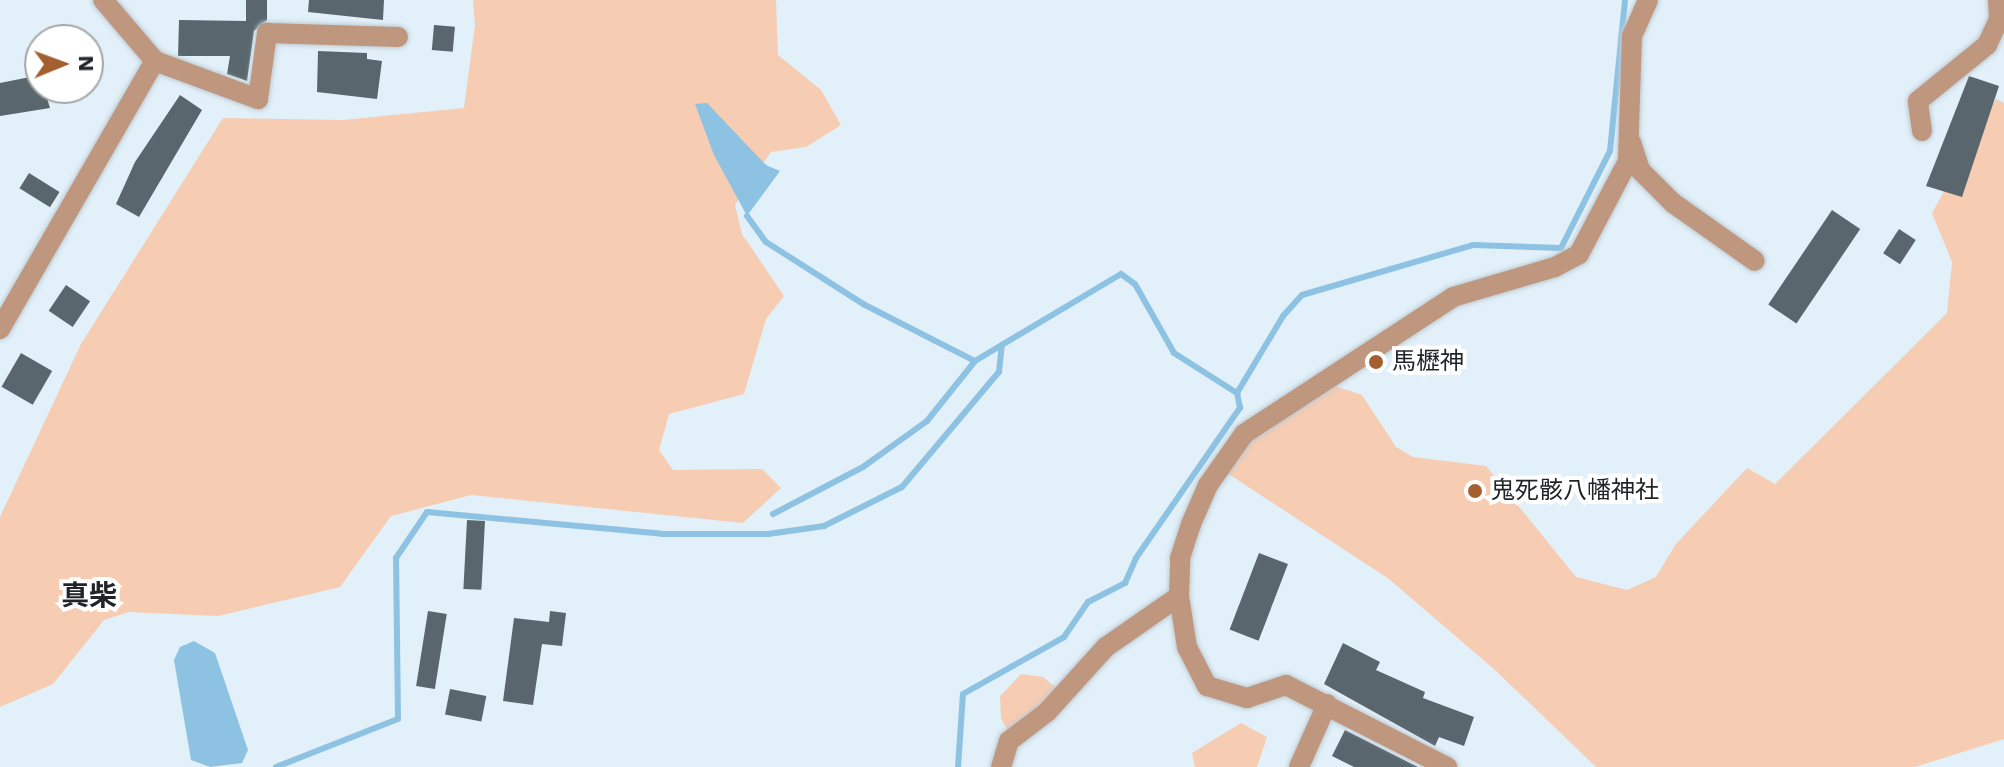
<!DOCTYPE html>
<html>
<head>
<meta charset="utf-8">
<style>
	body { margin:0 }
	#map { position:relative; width:2004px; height:767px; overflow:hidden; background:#e2f0f9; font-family:"Work Sans","Noto Sans JP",sans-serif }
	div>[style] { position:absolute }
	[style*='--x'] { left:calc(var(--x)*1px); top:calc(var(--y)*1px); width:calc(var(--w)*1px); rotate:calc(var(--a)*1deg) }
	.green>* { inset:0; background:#f6ccb3 }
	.water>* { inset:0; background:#8dc2e3 }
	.stream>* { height:6px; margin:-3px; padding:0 3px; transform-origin:3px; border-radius:3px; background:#8dc2e3 }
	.building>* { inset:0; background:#5a666e; transform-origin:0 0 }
	.roads { filter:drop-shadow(0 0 2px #bfcbd3) drop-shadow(0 0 2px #bfcbd3) }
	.minor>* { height:20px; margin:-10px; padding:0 10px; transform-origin:10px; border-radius:10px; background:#bf977f }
	.dots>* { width:22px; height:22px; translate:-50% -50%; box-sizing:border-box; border:4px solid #fff; border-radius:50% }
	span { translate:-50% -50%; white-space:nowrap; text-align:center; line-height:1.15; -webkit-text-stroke:8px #fff; paint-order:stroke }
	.poi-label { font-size:24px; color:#1f2427 }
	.left { translate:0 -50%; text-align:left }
	.quarter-label { font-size:28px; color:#1f2427; font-weight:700 }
	.north { position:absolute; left:24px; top:24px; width:80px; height:80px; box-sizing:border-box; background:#fff; border:2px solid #a5a7a9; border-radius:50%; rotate:89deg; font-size:22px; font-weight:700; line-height:32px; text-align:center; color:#1f2427 }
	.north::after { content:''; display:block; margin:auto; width:28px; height:36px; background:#a45f31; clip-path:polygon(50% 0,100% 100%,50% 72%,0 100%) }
</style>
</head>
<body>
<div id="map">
	<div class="green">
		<i style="clip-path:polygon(473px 0,776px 0,778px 55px,821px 90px,841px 125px,806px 147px,771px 152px,735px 205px,742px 234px,784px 296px,766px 319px,744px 394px,669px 414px,659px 450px,673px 470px,762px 469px,781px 488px,743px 523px,471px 495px,391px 516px,340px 587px,218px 616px,129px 612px,104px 620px,53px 684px,0 707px,0 517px,81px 344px,223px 118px,343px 120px,464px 108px,475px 25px)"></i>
		<i style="clip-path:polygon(1996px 99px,2004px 103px,2004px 739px,1915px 767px,1596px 767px,1495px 670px,1389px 579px,1224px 471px,1257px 434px,1323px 382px,1362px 395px,1396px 447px,1413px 457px,1486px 466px,1576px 577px,1627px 590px,1656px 577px,1675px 545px,1747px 468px,1775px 484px,1947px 313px,1952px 262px,1932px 213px)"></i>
		<i style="clip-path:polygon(1021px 674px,1043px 677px,1060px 691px,1011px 738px,1001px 718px,1000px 696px)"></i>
		<i style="clip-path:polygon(1241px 723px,1267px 737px,1257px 767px,1195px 767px,1192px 753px)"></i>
	</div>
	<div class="water">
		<i style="clip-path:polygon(707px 103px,766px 165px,780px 171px,747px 216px,714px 155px,695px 104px)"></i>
		<i style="clip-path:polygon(194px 641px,215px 653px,248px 750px,242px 763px,210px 767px,191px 760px,174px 660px,180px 647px)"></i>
	</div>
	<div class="stream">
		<i style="--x:747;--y:216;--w:32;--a:54"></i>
		<i style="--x:766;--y:242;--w:117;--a:32.5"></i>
		<i style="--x:865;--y:305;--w:123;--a:27"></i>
		<i style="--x:773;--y:514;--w:102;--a:-27.6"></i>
		<i style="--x:863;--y:467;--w:79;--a:-35.7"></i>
		<i style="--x:927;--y:421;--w:77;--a:-51.3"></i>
		<i style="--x:975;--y:361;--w:170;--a:-30.8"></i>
		<i style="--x:1121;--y:274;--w:17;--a:36"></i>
		<i style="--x:1135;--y:284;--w:79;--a:60.5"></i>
		<i style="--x:1174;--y:353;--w:75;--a:32.4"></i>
		<i style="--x:276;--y:767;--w:131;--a:-21.5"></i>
		<i style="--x:398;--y:719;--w:161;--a:-90.7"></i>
		<i style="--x:396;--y:558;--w:55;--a:-56"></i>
		<i style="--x:427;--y:512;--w:236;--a:5.3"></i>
		<i style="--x:662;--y:534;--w:106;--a:0"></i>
		<i style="--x:768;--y:534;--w:57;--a:-8.1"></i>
		<i style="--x:824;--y:526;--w:87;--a:-26.6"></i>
		<i style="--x:902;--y:487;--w:150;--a:-49.9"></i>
		<i style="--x:999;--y:372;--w:27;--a:-84"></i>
		<i style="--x:958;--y:767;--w:73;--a:-86.1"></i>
		<i style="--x:963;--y:694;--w:116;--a:-29.4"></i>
		<i style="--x:1064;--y:637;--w:42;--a:-55.6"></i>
		<i style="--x:1088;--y:602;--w:42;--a:-27.2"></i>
		<i style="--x:1125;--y:583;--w:27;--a:-66"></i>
		<i style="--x:1136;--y:558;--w:183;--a:-55.3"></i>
		<i style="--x:1240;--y:408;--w:15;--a:-101"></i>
		<i style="--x:1237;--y:393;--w:90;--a:-59.1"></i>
		<i style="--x:1283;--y:316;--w:28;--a:-48"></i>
		<i style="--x:1302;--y:295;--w:178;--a:-16.3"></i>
		<i style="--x:1473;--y:245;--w:88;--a:2"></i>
		<i style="--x:1561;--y:248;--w:109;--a:-63.2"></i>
		<i style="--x:1610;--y:151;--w:152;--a:-84.3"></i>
	</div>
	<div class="building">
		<i style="clip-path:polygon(246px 0,267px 0,267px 20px,254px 31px,247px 81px,227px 74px,230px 56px,178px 56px,179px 20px,246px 21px)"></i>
		<i style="clip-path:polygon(309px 0,384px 0,383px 20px,308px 12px)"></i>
		<i style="left:434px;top:25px;width:21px;height:25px;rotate:5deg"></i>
		<i style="clip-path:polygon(318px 51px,367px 53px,367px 59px,382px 61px,377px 99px,317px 92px)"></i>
		<i style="clip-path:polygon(40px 75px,50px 108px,0 116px,0 83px)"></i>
		<i style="clip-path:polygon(1969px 76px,1999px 86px,1962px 197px,1926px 186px)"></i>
		<i style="clip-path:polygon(180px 95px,202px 110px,139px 217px,116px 204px,135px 162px)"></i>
		<i style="left:29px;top:173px;width:36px;height:18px;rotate:32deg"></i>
		<i style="left:1832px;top:210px;width:34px;height:114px;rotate:34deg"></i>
		<i style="left:1899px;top:229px;width:20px;height:29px;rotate:33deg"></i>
		<i style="left:66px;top:285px;width:29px;height:31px;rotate:34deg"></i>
		<i style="left:21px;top:353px;width:36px;height:39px;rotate:30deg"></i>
		<i style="left:467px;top:520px;width:18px;height:69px;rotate:3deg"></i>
		<i style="left:1259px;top:553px;width:31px;height:82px;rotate:21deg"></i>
		<i style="left:428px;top:611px;width:19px;height:76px;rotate:9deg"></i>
		<i style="clip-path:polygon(550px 611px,566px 613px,562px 646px,542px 644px,533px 705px,503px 701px,514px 618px,549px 622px)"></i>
		<i style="clip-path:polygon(1343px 643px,1380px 662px,1376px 670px,1425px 692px,1423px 698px,1474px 717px,1464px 746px,1439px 737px,1435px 746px,1324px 684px)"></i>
		<i style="left:450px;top:689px;width:37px;height:26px;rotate:11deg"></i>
		<i style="clip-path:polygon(1345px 730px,1418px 767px,1354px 767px,1332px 756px)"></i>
	</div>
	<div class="roads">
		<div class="minor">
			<i style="--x:155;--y:61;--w:110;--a:20.3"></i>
			<i style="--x:258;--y:99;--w:67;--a:-82.2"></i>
			<i style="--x:267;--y:33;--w:131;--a:1.7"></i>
			<i style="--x:1922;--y:131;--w:30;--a:-98"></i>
			<i style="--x:1918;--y:101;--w:89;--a:-39.1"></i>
			<i style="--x:1987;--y:45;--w:29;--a:-65"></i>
			<i style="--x:1999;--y:19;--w:19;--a:-93"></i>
			<i style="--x:1631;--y:142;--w:29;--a:72"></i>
			<i style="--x:1640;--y:170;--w:47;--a:45"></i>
			<i style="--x:1673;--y:203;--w:100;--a:35.3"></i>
			<i style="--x:0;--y:329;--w:310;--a:-60"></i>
			<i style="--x:155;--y:61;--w:80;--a:-130.4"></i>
			<i style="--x:1179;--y:596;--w:52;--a:81.1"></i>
			<i style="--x:1187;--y:647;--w:44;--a:62.9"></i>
			<i style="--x:1207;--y:686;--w:42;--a:16.7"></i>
			<i style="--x:1247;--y:698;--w:41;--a:-18.4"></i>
			<i style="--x:1286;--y:685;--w:181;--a:27"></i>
			<i style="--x:1001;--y:767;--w:27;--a:-73"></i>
			<i style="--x:1009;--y:741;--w:48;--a:-37.3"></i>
			<i style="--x:1047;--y:712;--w:88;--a:-47.8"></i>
			<i style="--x:1106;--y:647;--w:89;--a:-34.9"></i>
			<i style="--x:1179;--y:596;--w:38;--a:-88"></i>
			<i style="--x:1180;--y:558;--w:36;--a:-72"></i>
			<i style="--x:1191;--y:524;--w:43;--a:-66.4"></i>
			<i style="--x:1208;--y:485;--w:62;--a:-54.8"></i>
			<i style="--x:1244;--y:434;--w:250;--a:-33.2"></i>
			<i style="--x:1453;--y:297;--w:106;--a:-16.4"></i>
			<i style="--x:1555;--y:267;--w:27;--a:-28"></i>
			<i style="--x:1579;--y:254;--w:105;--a:-62.2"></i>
			<i style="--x:1628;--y:161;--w:125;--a:-88.2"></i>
			<i style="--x:1632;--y:36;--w:39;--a:-66"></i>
			<i style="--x:1299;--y:767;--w:69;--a:-66"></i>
		</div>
	</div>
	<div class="dots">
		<i style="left:1376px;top:362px;background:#a45f31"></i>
		<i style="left:1475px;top:491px;background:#a45f31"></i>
	</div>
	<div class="poi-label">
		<span class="left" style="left:1392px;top:362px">馬櫪神</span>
		<span class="left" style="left:1491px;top:491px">鬼死骸八幡神社</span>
	</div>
	<div class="quarter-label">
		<span style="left:89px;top:596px">真柴</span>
	</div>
	<div class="north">N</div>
</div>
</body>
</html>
